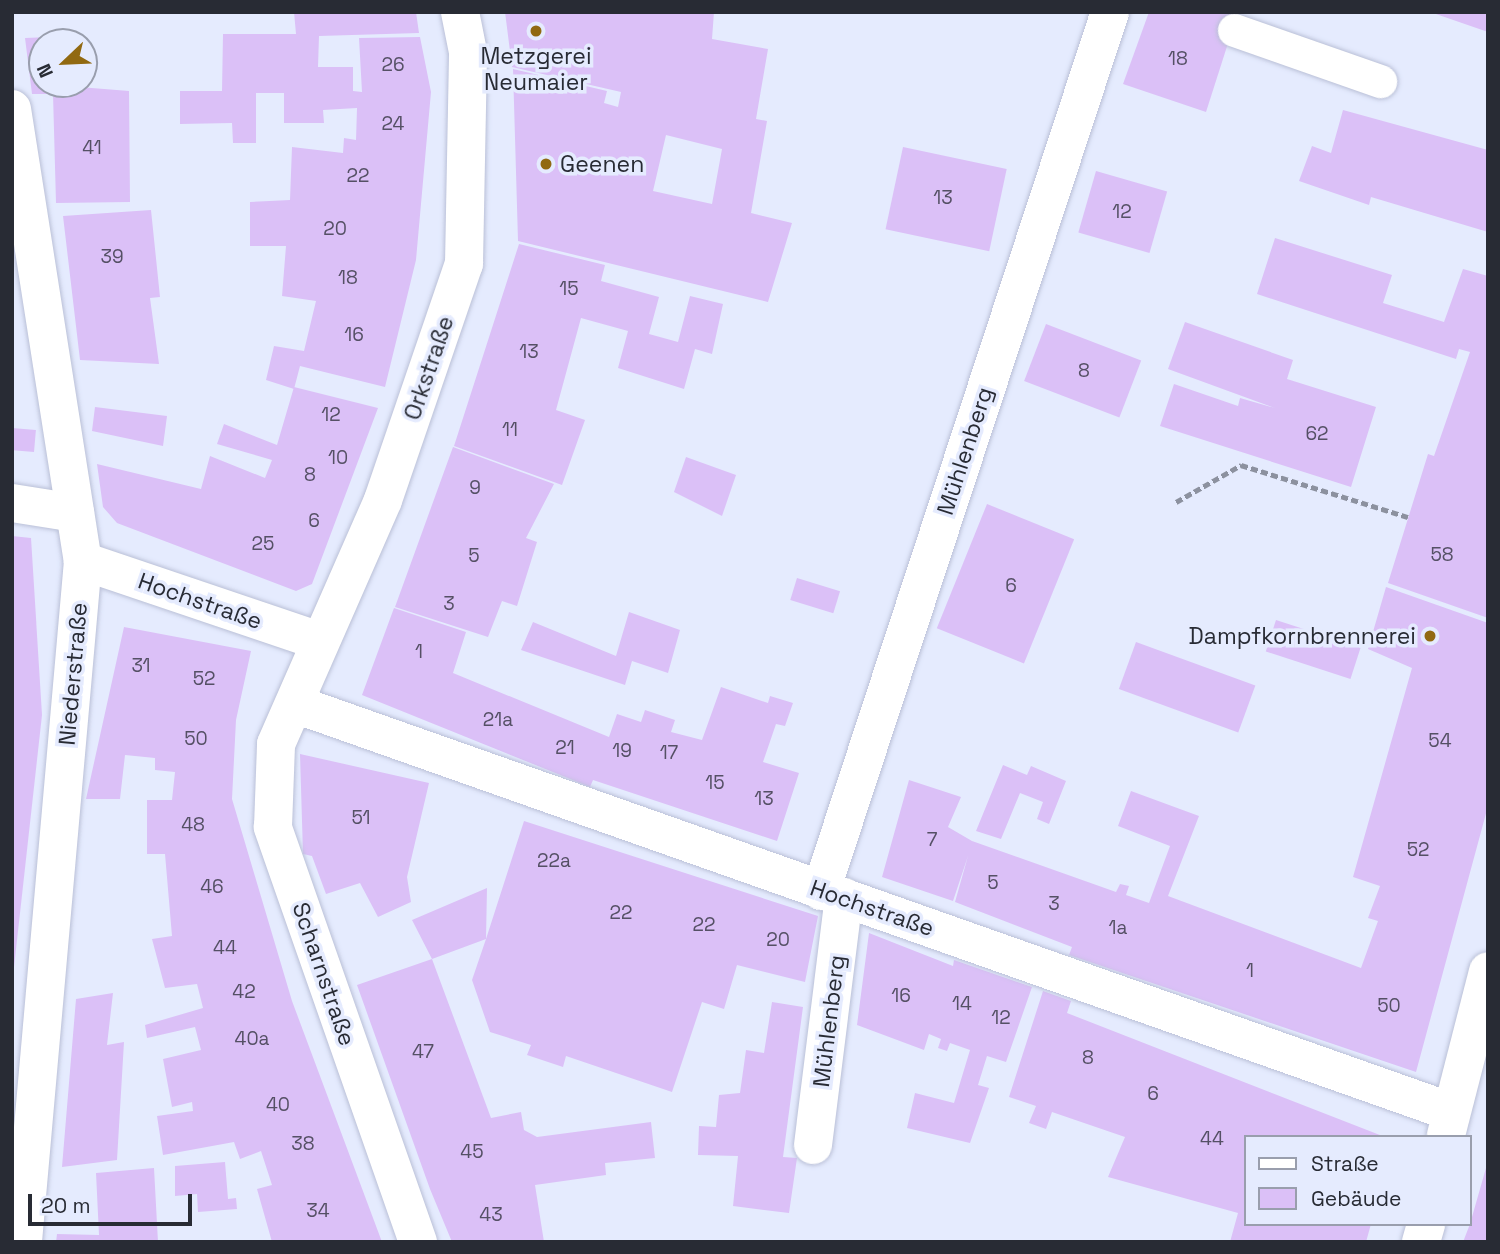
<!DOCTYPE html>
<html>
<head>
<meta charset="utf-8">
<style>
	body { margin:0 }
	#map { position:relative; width:1500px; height:1254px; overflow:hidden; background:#e5ebfe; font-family:"Space Grotesk",sans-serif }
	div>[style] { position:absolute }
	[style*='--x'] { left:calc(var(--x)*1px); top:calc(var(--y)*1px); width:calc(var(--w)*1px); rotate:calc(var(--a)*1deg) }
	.building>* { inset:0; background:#dbc0f7; transform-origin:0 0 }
	.path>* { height:4.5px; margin-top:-2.25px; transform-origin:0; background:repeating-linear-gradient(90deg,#8c919f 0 7px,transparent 0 10.5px) }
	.roads { filter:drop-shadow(0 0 2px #bac0d7) drop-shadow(0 0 2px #bac0d7) }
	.service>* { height:33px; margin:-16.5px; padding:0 16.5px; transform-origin:16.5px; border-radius:16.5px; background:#fff }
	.minor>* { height:38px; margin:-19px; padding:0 19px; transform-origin:19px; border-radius:19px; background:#fff }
	.dots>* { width:19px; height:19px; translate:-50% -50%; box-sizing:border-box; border:4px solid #e5ebfe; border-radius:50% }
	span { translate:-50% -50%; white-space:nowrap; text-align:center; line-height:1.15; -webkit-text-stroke:7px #e5ebfe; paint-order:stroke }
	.number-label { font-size:19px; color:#555065 }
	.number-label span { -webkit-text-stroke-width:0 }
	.poi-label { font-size:23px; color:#282b34 }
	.left { translate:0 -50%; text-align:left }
	.right { translate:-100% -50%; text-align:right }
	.street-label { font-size:23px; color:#282b34 }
	.frame { position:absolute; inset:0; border:14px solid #282b34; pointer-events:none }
	.legend { position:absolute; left:1244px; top:1135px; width:228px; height:91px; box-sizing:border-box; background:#e5ebfe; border:2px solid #999ead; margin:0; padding:9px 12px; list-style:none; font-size:21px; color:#282b34 }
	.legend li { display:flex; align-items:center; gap:14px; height:35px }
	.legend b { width:35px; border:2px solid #999ead }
	.north { position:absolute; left:28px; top:28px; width:70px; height:70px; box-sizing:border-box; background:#e5ebfe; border:2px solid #999ead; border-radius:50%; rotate:247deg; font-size:19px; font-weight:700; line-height:28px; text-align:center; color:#282b34 }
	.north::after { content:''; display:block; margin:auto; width:24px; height:32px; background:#916911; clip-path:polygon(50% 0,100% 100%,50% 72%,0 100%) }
	.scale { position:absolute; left:28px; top:1194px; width:164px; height:32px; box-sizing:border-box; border:4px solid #282b34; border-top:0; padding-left:9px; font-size:21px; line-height:24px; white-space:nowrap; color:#282b34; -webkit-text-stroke:5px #e5ebfe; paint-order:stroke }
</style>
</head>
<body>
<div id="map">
	<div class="building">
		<i style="clip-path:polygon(294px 12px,416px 12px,419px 33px,319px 36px,318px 67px,353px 67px,353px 91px,362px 92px,359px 38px,420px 37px,431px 92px,416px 260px,385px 387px,300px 366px,294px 389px,266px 380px,274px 346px,304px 351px,316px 301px,282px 296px,286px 246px,250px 246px,250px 202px,290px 200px,292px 147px,343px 153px,344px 138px,356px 140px,357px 108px,323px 110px,324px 123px,284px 123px,284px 93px,256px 93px,256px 143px,233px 143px,232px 123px,180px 124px,180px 91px,222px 91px,223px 34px,296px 34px)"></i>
		<i style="clip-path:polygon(evenodd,505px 12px,714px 12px,712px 39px,768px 49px,756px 119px,767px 121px,751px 213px,792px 223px,768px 302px,518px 241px,513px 69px,607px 91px,604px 103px,618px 107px,621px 92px,512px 67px,505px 12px,666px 135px,722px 149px,712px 204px,653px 191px,666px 135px)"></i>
		<i style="clip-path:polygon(1149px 12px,1238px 12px,1206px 112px,1123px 84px)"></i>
		<i style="clip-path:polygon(1433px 12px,1488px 12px,1488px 32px,1433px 13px)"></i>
		<i style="clip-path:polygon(74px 36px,75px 42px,42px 42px,42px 84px,129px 91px,130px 202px,56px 203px,53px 94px,32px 94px,25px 38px)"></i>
		<i style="clip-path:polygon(1343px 110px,1488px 150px,1488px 232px,1371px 197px,1369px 205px,1299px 181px,1312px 146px,1331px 153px)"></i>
		<i style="left:903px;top:147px;width:106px;height:84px;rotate:12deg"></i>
		<i style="left:1096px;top:171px;width:74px;height:64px;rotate:16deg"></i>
		<i style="clip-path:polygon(151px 210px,160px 297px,150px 298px,159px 364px,80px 360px,63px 216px)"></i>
		<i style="clip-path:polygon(1275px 238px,1392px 275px,1383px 303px,1444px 322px,1463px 269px,1488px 276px,1488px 618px,1388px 583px,1428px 454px,1434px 456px,1470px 352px,1459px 349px,1456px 359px,1257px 294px)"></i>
		<i style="clip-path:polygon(519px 244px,605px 265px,601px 281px,659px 297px,649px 334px,678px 342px,690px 296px,723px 304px,712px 354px,695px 349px,684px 389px,618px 368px,628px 331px,581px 318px,556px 410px,585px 420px,562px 485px,454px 446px)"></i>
		<i style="clip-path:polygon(1185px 322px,1293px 360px,1287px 379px,1376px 407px,1351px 487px,1160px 426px,1174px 384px,1238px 406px,1240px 398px,1275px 408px,1168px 369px)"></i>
		<i style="left:1046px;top:324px;width:102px;height:61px;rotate:21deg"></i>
		<i style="clip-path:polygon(294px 387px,378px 408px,312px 584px,296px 591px,117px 523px,103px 507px,97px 464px,201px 489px,210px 456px,265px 478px,272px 460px,217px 444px,224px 424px,277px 445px)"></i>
		<i style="clip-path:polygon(95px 407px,167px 416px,163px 446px,92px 431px)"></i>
		<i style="left:12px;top:428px;width:24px;height:22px;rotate:5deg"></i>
		<i style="clip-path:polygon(453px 447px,554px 484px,526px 538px,537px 542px,517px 606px,502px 601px,488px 637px,395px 607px)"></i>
		<i style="clip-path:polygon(686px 457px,736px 475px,722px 516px,674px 492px)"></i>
		<i style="left:987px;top:504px;width:94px;height:134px;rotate:22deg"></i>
		<i style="clip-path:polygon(12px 536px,31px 538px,42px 715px,14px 967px)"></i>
		<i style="left:797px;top:578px;width:45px;height:23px;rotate:17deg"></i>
		<i style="clip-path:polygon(1386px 587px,1488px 623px,1488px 806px,1416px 1072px,1069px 955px,1072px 947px,955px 902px,968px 856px,953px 901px,882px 877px,909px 780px,961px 797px,948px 827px,972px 841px,1116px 892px,1120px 884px,1129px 886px,1126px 895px,1149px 903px,1170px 846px,1118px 826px,1131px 791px,1199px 816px,1168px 896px,1361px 968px,1378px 921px,1368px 918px,1380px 886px,1353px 877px,1412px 668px,1368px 649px)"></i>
		<i style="clip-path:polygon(394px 608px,466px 632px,453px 673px,609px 737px,617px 714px,641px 722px,645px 710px,675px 720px,671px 732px,702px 740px,721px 687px,768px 703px,770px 696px,793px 703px,785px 726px,776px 724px,763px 762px,799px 773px,777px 841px,593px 780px,590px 787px,362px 695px)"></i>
		<i style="clip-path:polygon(629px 612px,680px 630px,668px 673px,632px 661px,625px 685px,521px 650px,533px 622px,616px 656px)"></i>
		<i style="left:1276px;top:620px;width:89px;height:33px;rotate:18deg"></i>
		<i style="clip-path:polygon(124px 627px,251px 651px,236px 720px,232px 799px,292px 1001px,382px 1242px,272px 1242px,257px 1189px,272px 1185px,261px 1151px,240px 1159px,234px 1142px,163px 1155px,157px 1116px,193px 1111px,192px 1102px,172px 1107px,163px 1059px,201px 1050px,195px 1027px,147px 1038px,145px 1025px,203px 1008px,197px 984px,165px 988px,152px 939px,172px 936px,165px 854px,147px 854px,147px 800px,172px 800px,175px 772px,155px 770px,155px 758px,125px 755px,120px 799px,86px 799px)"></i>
		<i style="left:1136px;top:642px;width:127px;height:50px;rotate:20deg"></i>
		<i style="clip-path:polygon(300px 754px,429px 783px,407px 877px,411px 902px,378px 917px,360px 883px,326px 894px,312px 856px,303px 854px)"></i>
		<i style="clip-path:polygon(1003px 765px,1027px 775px,1031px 766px,1066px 781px,1049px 824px,1037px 819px,1043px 802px,1020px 793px,1001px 839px,976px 831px)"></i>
		<i style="clip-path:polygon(524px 821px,818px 916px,805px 982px,737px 965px,724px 1009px,702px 1002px,672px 1092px,566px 1056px,563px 1067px,527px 1055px,531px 1045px,490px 1032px,472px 980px,486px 939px,432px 959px,412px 920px,487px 888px,486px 939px)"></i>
		<i style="clip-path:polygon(869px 933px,953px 966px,954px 960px,1032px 987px,1006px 1062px,987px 1056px,978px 1085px,989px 1088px,970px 1143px,907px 1128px,915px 1093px,954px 1103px,970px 1050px,950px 1043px,947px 1051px,938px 1048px,941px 1039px,929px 1034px,924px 1050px,857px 1025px)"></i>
		<i style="clip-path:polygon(432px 959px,491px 1118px,521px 1112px,524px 1130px,537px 1137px,651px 1122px,655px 1158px,605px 1163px,606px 1175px,535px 1185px,544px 1242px,452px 1242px,430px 1189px,357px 985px)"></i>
		<i style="clip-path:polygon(1043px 991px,1071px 1001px,1067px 1013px,1385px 1137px,1246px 1137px,1246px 1224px,1371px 1224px,1366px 1242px,1230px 1242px,1238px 1213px,1108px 1177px,1125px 1137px,1052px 1112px,1046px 1129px,1029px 1123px,1036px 1106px,1009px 1097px)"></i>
		<i style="clip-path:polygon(113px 993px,107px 1045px,124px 1042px,117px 1160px,62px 1167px,76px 999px)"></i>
		<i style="clip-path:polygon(772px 1002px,803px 1007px,783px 1157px,797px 1158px,789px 1213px,733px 1206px,738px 1156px,698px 1155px,699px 1126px,716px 1127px,719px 1095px,740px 1093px,746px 1050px,764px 1053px)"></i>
		<i style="clip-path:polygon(1488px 1161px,1488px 1242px,1463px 1242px,1470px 1224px)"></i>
		<i style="clip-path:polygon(225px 1162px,228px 1199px,236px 1198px,237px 1209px,198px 1212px,197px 1194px,175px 1196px,175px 1166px)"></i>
		<i style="clip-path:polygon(154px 1168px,158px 1242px,56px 1242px,57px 1234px,99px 1235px,96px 1173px)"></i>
	</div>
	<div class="path">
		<i style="--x:1176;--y:502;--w:75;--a:-29.6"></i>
		<i style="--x:1241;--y:465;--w:175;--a:17.3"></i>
	</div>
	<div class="roads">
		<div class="service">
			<i style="--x:1234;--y:30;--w:155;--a:19.3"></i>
		</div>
		<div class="minor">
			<i style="--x:12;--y:109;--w:458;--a:81.1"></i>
			<i style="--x:83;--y:561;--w:684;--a:95.04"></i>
			<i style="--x:12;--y:503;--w:64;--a:9"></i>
			<i style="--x:83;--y:561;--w:247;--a:18.7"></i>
			<i style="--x:295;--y:704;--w:1224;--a:19.43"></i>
			<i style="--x:821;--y:891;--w:925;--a:-71.8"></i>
			<i style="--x:1446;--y:1135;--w:169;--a:-75.6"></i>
			<i style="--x:813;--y:1145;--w:250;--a:-82.9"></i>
			<i style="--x:418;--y:1242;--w:440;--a:-109.3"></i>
			<i style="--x:273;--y:827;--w:83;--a:-87.9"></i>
			<i style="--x:276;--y:744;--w:266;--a:-66.3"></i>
			<i style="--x:383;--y:500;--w:250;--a:-71.1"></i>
			<i style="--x:464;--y:264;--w:212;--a:-88.9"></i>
			<i style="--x:468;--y:52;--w:41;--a:-101.3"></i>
			<i style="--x:1421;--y:1242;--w:19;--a:-74"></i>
		</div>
	</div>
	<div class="dots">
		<i style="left:536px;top:31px;background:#916911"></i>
		<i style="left:546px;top:164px;background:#916911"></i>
		<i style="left:1430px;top:636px;background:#916911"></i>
	</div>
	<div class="number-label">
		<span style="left:1178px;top:59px">18</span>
		<span style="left:393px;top:65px">26</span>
		<span style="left:393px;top:124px">24</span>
		<span style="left:92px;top:148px">41</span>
		<span style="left:358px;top:176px">22</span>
		<span style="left:943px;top:198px">13</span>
		<span style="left:1122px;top:212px">12</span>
		<span style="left:335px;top:229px">20</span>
		<span style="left:112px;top:257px">39</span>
		<span style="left:348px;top:278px">18</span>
		<span style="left:569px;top:289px">15</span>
		<span style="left:354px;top:335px">16</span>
		<span style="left:529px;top:352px">13</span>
		<span style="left:1084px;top:371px">8</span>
		<span style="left:331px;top:415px">12</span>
		<span style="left:510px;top:430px">11</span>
		<span style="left:1317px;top:434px">62</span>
		<span style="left:338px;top:458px">10</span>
		<span style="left:310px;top:475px">8</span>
		<span style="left:475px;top:488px">9</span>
		<span style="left:314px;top:521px">6</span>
		<span style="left:263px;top:544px">25</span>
		<span style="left:1442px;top:555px">58</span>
		<span style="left:474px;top:556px">5</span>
		<span style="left:1011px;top:586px">6</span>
		<span style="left:449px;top:604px">3</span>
		<span style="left:419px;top:652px">1</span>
		<span style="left:141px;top:666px">31</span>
		<span style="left:204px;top:679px">52</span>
		<span style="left:498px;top:720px">21a</span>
		<span style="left:196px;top:739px">50</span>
		<span style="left:1440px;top:741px">54</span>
		<span style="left:565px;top:748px">21</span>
		<span style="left:622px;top:751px">19</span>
		<span style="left:669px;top:753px">17</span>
		<span style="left:715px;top:783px">15</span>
		<span style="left:764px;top:799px">13</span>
		<span style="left:361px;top:818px">51</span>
		<span style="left:193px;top:825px">48</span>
		<span style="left:932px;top:840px">7</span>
		<span style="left:1418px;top:850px">52</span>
		<span style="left:554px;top:861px">22a</span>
		<span style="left:993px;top:883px">5</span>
		<span style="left:212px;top:887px">46</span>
		<span style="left:1054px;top:904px">3</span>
		<span style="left:621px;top:913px">22</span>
		<span style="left:704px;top:925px">22</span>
		<span style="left:1118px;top:928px">1a</span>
		<span style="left:778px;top:940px">20</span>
		<span style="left:225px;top:948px">44</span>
		<span style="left:1250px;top:971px">1</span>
		<span style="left:244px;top:992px">42</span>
		<span style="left:901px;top:996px">16</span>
		<span style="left:962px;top:1004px">14</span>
		<span style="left:1389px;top:1006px">50</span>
		<span style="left:1001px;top:1018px">12</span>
		<span style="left:252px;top:1039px">40a</span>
		<span style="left:423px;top:1052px">47</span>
		<span style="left:1088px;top:1058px">8</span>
		<span style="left:1153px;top:1094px">6</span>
		<span style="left:278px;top:1105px">40</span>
		<span style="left:1212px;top:1139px">44</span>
		<span style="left:303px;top:1144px">38</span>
		<span style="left:472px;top:1152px">45</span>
		<span style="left:318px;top:1211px">34</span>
		<span style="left:491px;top:1215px">43</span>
	</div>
	<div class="poi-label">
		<span style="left:536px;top:69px">Metzgerei<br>Neumaier</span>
		<span class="left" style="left:560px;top:164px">Geenen</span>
		<span class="right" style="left:1416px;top:636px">Dampfkornbrennerei</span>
	</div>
	<div class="street-label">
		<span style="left:429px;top:368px;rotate:-71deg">Orkstraße</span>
		<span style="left:965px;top:451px;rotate:-72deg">Mühlenberg</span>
		<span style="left:200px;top:601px;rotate:19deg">Hochstraße</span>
		<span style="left:73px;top:674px;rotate:-85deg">Niederstraße</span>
		<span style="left:872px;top:908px;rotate:19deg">Hochstraße</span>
		<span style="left:324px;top:974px;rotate:71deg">Scharnstraße</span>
		<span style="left:829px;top:1021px;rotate:-83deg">Mühlenberg</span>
	</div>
	<div class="frame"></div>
	<ul class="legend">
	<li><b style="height:9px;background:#fff"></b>Straße</li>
	<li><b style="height:19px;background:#dbc0f7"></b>Gebäude</li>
	</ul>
	<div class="north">N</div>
	<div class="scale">20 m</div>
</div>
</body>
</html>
